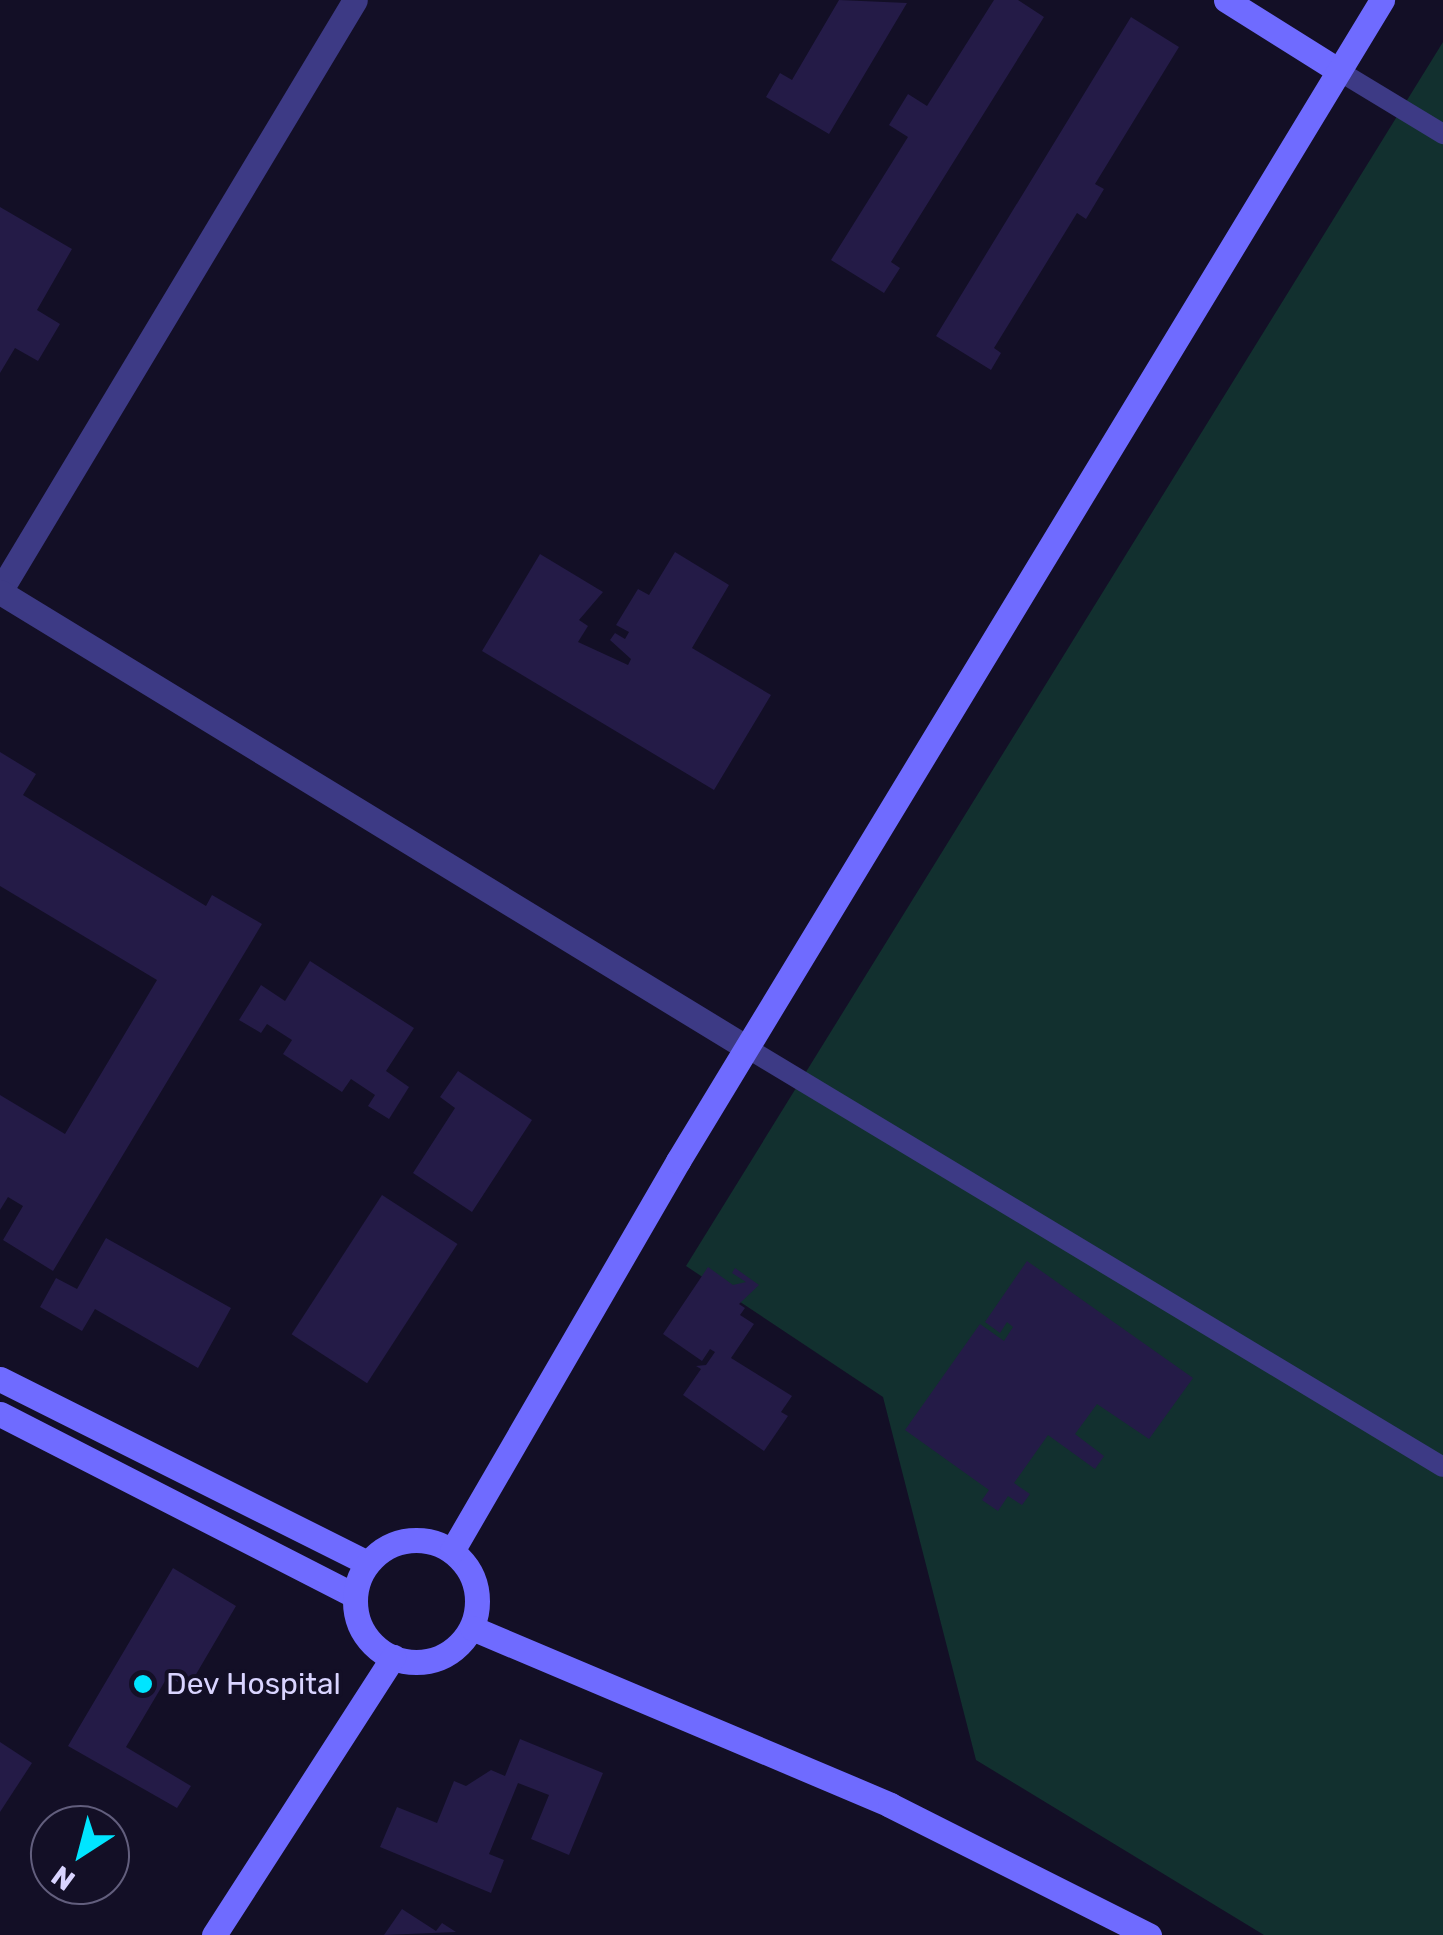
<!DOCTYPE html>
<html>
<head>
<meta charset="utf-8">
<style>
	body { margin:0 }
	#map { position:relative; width:1443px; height:1935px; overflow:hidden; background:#130f26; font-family:Rubik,sans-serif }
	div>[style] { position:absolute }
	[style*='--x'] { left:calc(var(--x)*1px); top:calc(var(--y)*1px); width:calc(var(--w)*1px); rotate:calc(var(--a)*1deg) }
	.green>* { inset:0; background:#12302f }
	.building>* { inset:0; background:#241b47; transform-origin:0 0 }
	.lane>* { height:20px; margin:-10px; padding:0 10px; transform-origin:10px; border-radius:10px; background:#3d3a85 }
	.street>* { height:25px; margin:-12.5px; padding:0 12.5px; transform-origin:12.5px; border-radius:12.5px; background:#3d3a85 }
	.secondary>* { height:25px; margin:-12.5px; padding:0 12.5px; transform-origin:12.5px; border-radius:12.5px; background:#6f6bff }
	.secondary>.ring { margin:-12.5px; padding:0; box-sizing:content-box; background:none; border:25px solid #6f6bff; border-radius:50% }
	.dots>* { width:28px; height:28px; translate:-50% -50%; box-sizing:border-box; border:5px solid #130f26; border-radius:50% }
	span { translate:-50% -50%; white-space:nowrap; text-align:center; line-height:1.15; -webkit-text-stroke:8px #130f26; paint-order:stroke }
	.poi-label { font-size:30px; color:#d9d4ff }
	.left { translate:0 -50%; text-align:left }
	.north { position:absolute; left:30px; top:1805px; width:100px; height:100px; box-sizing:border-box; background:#130f26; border:2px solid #625e7d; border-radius:50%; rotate:216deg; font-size:28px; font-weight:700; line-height:40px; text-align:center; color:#d9d4ff }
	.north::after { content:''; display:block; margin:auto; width:35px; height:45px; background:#00e5ff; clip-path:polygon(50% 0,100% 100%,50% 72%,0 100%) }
</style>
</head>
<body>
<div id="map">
	<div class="green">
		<i style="clip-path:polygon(1443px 42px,1443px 1935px,1264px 1935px,976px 1760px,883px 1397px,686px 1266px)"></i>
	</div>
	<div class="building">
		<i style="clip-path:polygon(839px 0,907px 3px,829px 134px,766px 97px,780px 73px,792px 80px)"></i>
		<i style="clip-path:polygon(994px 0,1018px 0,1044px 17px,891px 262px,900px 268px,884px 293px,831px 260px,908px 137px,889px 125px,908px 94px,927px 106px)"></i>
		<i style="clip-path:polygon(1131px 17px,1179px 47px,1095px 184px,1104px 189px,1086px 219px,1077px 213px,994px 348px,1001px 353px,991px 370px,936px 336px)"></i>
		<i style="clip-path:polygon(0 207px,72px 249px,37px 310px,60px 324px,38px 361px,15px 348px,0 373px)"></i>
		<i style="clip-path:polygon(675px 552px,729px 585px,692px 648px,771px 695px,714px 790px,482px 651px,540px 554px,603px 592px,579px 620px,588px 626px,578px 642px,628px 665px,631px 659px,610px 640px,615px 633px,625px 639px,629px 632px,616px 625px,638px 589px,649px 595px)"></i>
		<i style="clip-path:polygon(0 752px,36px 774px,23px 795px,206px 906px,212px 895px,262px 924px,53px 1271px,3px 1240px,23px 1206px,8px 1197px,0 1210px,0 1095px,65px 1134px,157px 980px,0 886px)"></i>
		<i style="clip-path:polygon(310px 961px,414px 1028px,386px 1071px,409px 1087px,389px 1119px,368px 1106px,375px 1095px,351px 1079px,342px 1092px,283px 1054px,292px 1040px,267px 1024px,261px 1033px,239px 1020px,261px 985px,285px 1001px)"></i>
		<i style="clip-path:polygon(458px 1071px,532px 1120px,472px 1212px,413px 1173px,455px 1108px,440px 1097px)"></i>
		<i style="left:382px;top:1195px;width:90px;height:166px;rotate:33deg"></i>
		<i style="clip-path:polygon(106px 1238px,231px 1308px,198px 1368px,95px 1309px,82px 1331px,40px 1307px,56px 1278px,77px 1289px)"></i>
		<i style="clip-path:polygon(1027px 1261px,1193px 1378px,1149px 1439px,1097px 1404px,1075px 1434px,1104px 1456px,1095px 1469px,1048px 1435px,1014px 1483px,1030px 1494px,1022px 1505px,1008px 1496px,998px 1511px,982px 1500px,989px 1490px,905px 1430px,980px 1324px,1004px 1341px,1013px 1327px,1007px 1322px,1000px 1333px,985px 1322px)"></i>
		<i style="clip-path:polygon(708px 1267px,733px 1285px,746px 1282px,732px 1273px,735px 1268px,759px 1285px,739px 1304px,745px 1308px,740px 1315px,754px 1324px,731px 1358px,792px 1396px,781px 1412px,788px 1416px,764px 1451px,683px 1395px,701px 1369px,696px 1366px,706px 1365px,715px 1352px,710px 1349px,702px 1361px,663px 1334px)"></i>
		<i style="clip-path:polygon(173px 1568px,236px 1606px,188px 1688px,168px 1676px,126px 1747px,191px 1786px,177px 1808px,68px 1746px)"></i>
		<i style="clip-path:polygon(520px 1739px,603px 1773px,569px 1855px,531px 1839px,549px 1795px,518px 1783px,489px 1854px,504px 1860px,491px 1893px,380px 1847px,397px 1807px,437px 1823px,454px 1781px,466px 1786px,491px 1770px,505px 1776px)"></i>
		<i style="clip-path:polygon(0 1742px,32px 1763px,0 1812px)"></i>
		<i style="clip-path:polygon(402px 1909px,436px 1931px,442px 1923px,456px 1932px,384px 1935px)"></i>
	</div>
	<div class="lane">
		<i style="--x:1339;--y:71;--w:122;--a:31.2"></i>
		<i style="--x:747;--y:1048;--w:812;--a:31.05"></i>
	</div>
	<div class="street">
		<i style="--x:0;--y:591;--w:689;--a:-59.01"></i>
		<i style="--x:0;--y:592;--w:875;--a:31.4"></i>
	</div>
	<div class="secondary">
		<i style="--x:1226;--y:0;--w:133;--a:32.1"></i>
		<i style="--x:0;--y:1379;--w:409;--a:26.6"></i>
		<i style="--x:0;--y:1414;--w:398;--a:27.1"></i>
		<i class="ring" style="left:355px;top:1540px;width:97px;height:97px"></i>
		<i style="--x:452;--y:1551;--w:451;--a:-59.9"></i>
		<i style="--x:678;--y:1161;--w:1358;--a:-58.77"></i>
		<i style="--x:472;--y:1628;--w:454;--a:22.9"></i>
		<i style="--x:890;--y:1805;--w:290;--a:26.7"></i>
		<i style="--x:214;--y:1935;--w:331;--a:-57.2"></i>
	</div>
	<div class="dots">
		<i style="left:143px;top:1684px;background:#00e5ff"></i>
	</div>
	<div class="poi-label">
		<span class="left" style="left:166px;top:1684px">Dev Hospital</span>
	</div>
	<div class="north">N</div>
</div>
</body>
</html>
